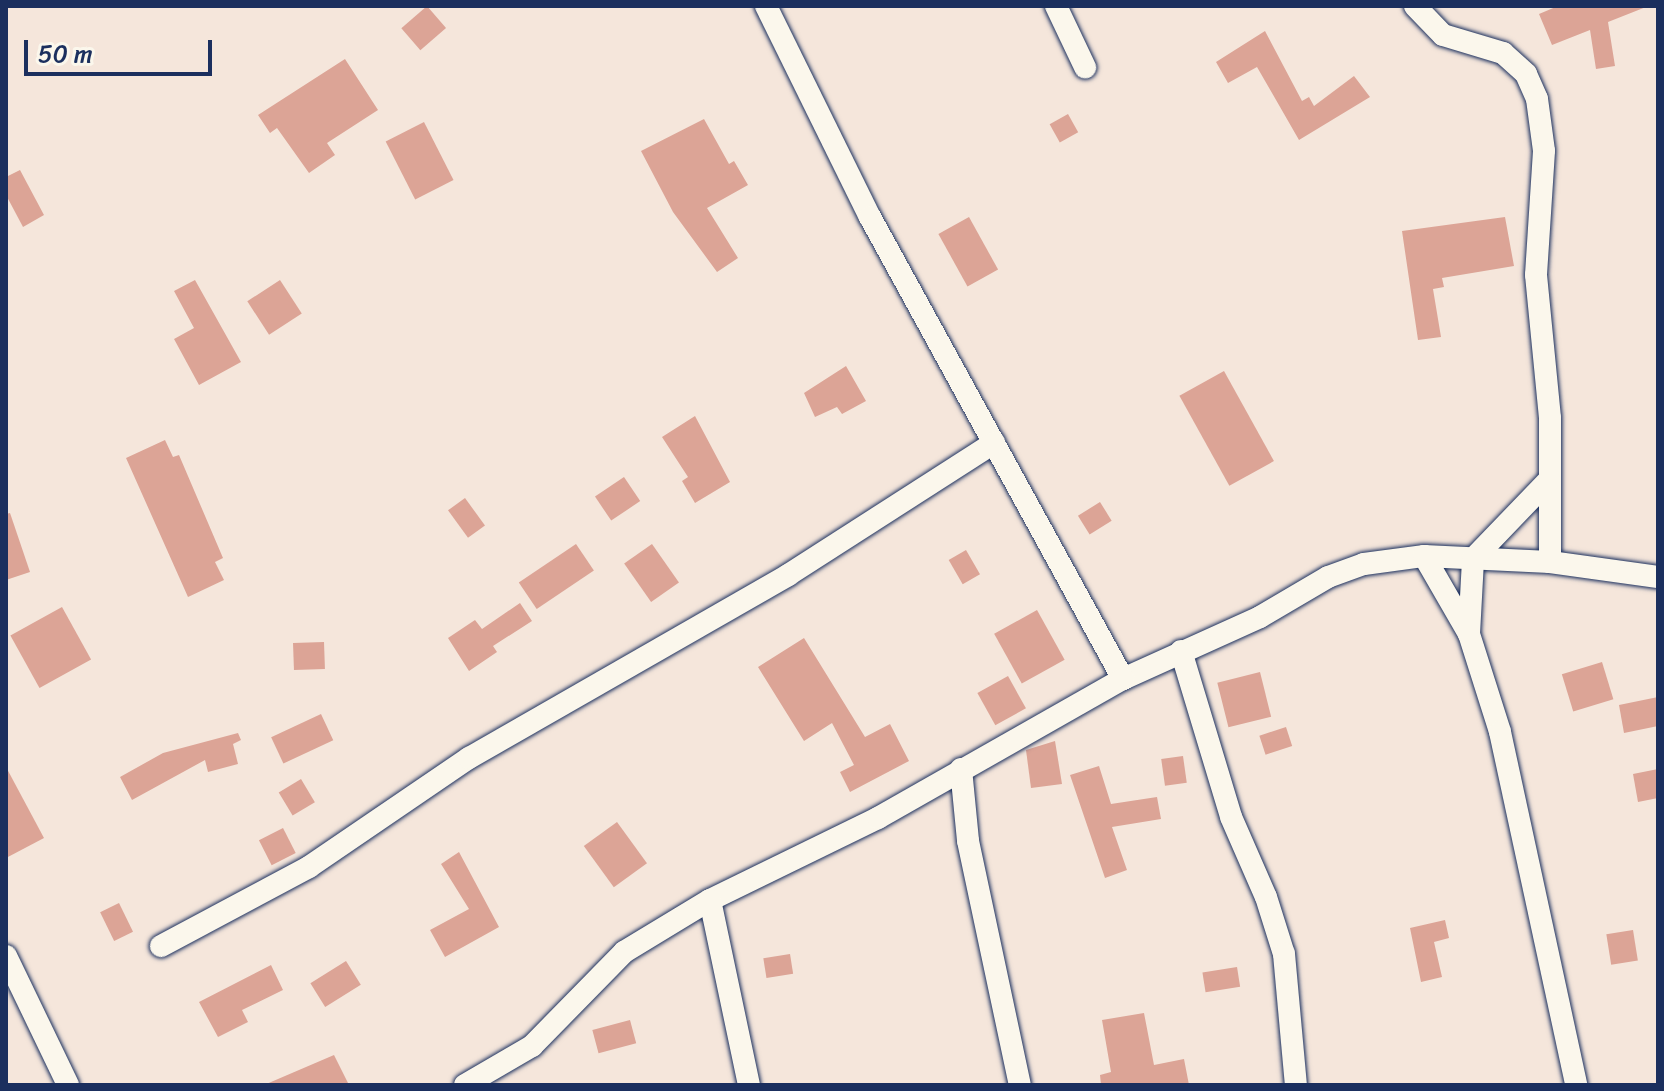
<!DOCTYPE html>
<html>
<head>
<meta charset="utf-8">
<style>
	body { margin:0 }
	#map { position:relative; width:1664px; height:1091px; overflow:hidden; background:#f5e6db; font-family:Sriracha,sans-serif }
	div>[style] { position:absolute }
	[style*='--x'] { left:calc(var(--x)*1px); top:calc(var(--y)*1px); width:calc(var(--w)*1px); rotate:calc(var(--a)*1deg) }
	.building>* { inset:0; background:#dca496; transform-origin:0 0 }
	.roads { filter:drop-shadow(0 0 2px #1b2f5e) drop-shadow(0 0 2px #1b2f5e) }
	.minor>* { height:22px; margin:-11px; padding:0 11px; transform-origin:11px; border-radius:11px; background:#fbf7ec }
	span { translate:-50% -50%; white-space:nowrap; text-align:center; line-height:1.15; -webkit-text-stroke:6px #fbf7ec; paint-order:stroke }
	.frame { position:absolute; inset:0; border:8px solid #1b2f5e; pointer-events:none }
	.scale { position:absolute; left:24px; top:40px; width:188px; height:36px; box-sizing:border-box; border:4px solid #1b2f5e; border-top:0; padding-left:10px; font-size:24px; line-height:28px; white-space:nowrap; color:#1b2f5e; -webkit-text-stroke:6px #fbf7ec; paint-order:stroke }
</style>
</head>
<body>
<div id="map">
	<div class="building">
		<i style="left:427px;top:6px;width:29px;height:34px;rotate:49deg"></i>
		<i style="clip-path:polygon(1558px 6px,1646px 6px,1646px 7px,1608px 22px,1615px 66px,1596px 69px,1590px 30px,1552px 45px,1539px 14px)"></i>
		<i style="clip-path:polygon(1265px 31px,1302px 101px,1309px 97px,1314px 106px,1354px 76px,1370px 97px,1299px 140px,1257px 67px,1228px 83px,1216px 62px)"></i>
		<i style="clip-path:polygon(345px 59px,378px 110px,327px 143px,335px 155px,309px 173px,277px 128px,270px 133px,258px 115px)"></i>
		<i style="left:1068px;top:114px;width:21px;height:21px;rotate:61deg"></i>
		<i style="clip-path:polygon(704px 119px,729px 164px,734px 161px,748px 185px,707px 208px,738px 258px,717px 272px,673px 212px,641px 151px)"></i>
		<i style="left:424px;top:122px;width:65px;height:43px;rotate:63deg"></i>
		<i style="clip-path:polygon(20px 170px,44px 215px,23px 227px,6px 195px,6px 177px)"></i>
		<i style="left:969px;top:217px;width:60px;height:35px;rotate:61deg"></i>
		<i style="clip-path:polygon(1505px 217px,1514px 266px,1442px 278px,1444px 287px,1433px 289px,1441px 337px,1418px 340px,1402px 231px)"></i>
		<i style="clip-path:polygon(195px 280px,241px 362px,199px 385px,174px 339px,194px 328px,174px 291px)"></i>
		<i style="left:280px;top:280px;width:40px;height:39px;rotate:57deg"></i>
		<i style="clip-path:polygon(846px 366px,866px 401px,842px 414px,837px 407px,815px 417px,804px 393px)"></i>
		<i style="left:1224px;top:371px;width:103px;height:51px;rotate:61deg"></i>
		<i style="clip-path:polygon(695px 416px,730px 482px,695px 503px,682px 481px,688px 477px,662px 437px)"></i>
		<i style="clip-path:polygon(165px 440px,173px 457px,179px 455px,223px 558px,215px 562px,224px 580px,188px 597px,126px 458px)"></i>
		<i style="left:624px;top:477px;width:29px;height:35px;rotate:56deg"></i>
		<i style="left:465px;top:498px;width:34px;height:21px;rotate:54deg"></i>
		<i style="left:1100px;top:502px;width:22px;height:26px;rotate:58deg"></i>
		<i style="clip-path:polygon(10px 513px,30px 572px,6px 580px,6px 514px)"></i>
		<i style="left:576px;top:544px;width:32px;height:69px;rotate:56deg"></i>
		<i style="left:652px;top:544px;width:47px;height:34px;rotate:55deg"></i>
		<i style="left:966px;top:550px;width:28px;height:20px;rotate:60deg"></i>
		<i style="clip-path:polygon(520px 603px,532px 621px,493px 646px,497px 652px,469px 671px,448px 638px,475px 620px,482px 629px)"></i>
		<i style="left:62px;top:607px;width:60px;height:59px;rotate:61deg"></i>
		<i style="left:1037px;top:610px;width:57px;height:49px;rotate:61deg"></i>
		<i style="clip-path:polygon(804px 638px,865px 737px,890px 724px,909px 761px,850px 792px,840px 772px,854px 765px,832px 723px,804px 741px,758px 667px)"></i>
		<i style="left:324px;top:642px;width:27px;height:31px;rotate:88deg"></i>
		<i style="left:1602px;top:662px;width:39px;height:42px;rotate:73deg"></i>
		<i style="left:1260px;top:672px;width:46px;height:44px;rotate:76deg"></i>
		<i style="left:1008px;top:676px;width:37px;height:35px;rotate:61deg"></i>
		<i style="clip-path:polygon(1658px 697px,1658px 726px,1624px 733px,1619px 705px)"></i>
		<i style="left:321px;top:714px;width:29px;height:55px;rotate:65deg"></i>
		<i style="left:1286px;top:727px;width:20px;height:28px;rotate:72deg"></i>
		<i style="clip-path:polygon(238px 733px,241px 740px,233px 744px,238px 764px,208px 772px,205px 760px,132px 800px,120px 777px,163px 753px)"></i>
		<i style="clip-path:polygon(1055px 741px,1062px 784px,1031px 788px,1026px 750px)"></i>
		<i style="left:1183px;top:756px;width:27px;height:22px;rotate:82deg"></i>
		<i style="clip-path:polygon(1099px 766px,1111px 804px,1157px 797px,1161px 819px,1112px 827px,1127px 870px,1105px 878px,1070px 775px)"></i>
		<i style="clip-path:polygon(6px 767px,44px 838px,6px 858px)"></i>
		<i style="clip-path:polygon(1658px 769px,1658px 798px,1638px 802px,1633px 774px)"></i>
		<i style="left:301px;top:779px;width:27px;height:26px;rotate:59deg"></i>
		<i style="left:617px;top:822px;width:51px;height:41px;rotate:54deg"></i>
		<i style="left:283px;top:828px;width:28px;height:27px;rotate:63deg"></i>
		<i style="clip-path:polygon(459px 852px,499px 927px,445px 957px,430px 930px,469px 909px,441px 864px)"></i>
		<i style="left:119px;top:903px;width:32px;height:21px;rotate:64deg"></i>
		<i style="clip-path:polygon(1445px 920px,1449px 938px,1434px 942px,1442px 977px,1421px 982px,1410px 928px)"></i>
		<i style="left:1633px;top:930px;width:31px;height:27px;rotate:81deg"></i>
		<i style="left:790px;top:954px;width:20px;height:27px;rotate:81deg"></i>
		<i style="left:346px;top:961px;width:28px;height:42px;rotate:58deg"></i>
		<i style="clip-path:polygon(271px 965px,283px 990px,242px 1010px,248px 1022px,218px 1037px,199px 1002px)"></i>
		<i style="left:1237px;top:967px;width:20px;height:35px;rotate:81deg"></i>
		<i style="clip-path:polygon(1144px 1013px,1154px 1065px,1184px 1059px,1189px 1085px,1101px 1085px,1100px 1075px,1111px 1072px,1102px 1020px)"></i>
		<i style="left:630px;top:1020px;width:24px;height:39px;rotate:75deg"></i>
		<i style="clip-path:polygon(334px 1055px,349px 1085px,264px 1085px)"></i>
	</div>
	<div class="roads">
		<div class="minor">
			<i style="--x:766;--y:6;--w:235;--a:63.8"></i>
			<i style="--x:870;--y:217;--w:527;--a:61.29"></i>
			<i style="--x:1123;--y:679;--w:150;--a:-24.3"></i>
			<i style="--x:1260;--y:617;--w:79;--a:-30.5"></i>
			<i style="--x:1328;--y:577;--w:38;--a:-20"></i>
			<i style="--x:1364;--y:564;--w:61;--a:-7.6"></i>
			<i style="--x:1424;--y:556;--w:126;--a:2.7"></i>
			<i style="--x:1550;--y:562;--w:109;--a:7.9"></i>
			<i style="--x:1056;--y:6;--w:68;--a:64.6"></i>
			<i style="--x:1415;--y:6;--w:40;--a:46"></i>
			<i style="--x:1443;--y:35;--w:63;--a:16.7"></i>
			<i style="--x:1503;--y:53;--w:31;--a:42"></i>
			<i style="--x:1526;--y:74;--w:27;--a:66"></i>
			<i style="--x:1537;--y:99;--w:52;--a:82.3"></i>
			<i style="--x:1544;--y:151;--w:124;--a:93.7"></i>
			<i style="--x:1536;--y:275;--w:144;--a:84.4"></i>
			<i style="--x:1550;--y:418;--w:144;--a:90"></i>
			<i style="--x:1424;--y:556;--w:90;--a:60"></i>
			<i style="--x:1469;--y:634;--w:103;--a:72.4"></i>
			<i style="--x:1500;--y:732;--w:361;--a:77.8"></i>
			<i style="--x:1469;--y:634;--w:75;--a:-86.9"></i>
			<i style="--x:1473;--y:559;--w:110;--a:-46.1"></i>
			<i style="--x:1181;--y:651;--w:173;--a:73.2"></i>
			<i style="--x:1231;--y:817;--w:87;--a:66.4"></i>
			<i style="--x:1266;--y:897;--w:60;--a:72.5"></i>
			<i style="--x:1284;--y:954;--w:132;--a:84.8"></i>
			<i style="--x:961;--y:769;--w:72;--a:84.4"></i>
			<i style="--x:968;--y:841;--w:249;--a:78"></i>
			<i style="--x:710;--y:900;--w:187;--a:-26"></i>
			<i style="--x:878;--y:818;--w:282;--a:-29.6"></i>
			<i style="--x:161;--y:946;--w:168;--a:-28.1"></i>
			<i style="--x:309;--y:867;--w:194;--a:-34.3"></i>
			<i style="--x:469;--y:758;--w:368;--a:-29.8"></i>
			<i style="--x:788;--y:575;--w:245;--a:-32.7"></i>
			<i style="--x:6;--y:956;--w:143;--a:64.3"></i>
			<i style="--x:465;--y:1085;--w:78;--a:-30.2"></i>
			<i style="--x:532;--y:1046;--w:132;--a:-45.6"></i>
			<i style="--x:624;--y:952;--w:100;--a:-31.2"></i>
			<i style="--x:710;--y:900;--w:189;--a:78.1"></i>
		</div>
	</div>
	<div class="frame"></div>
	<div class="scale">50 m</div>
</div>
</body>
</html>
